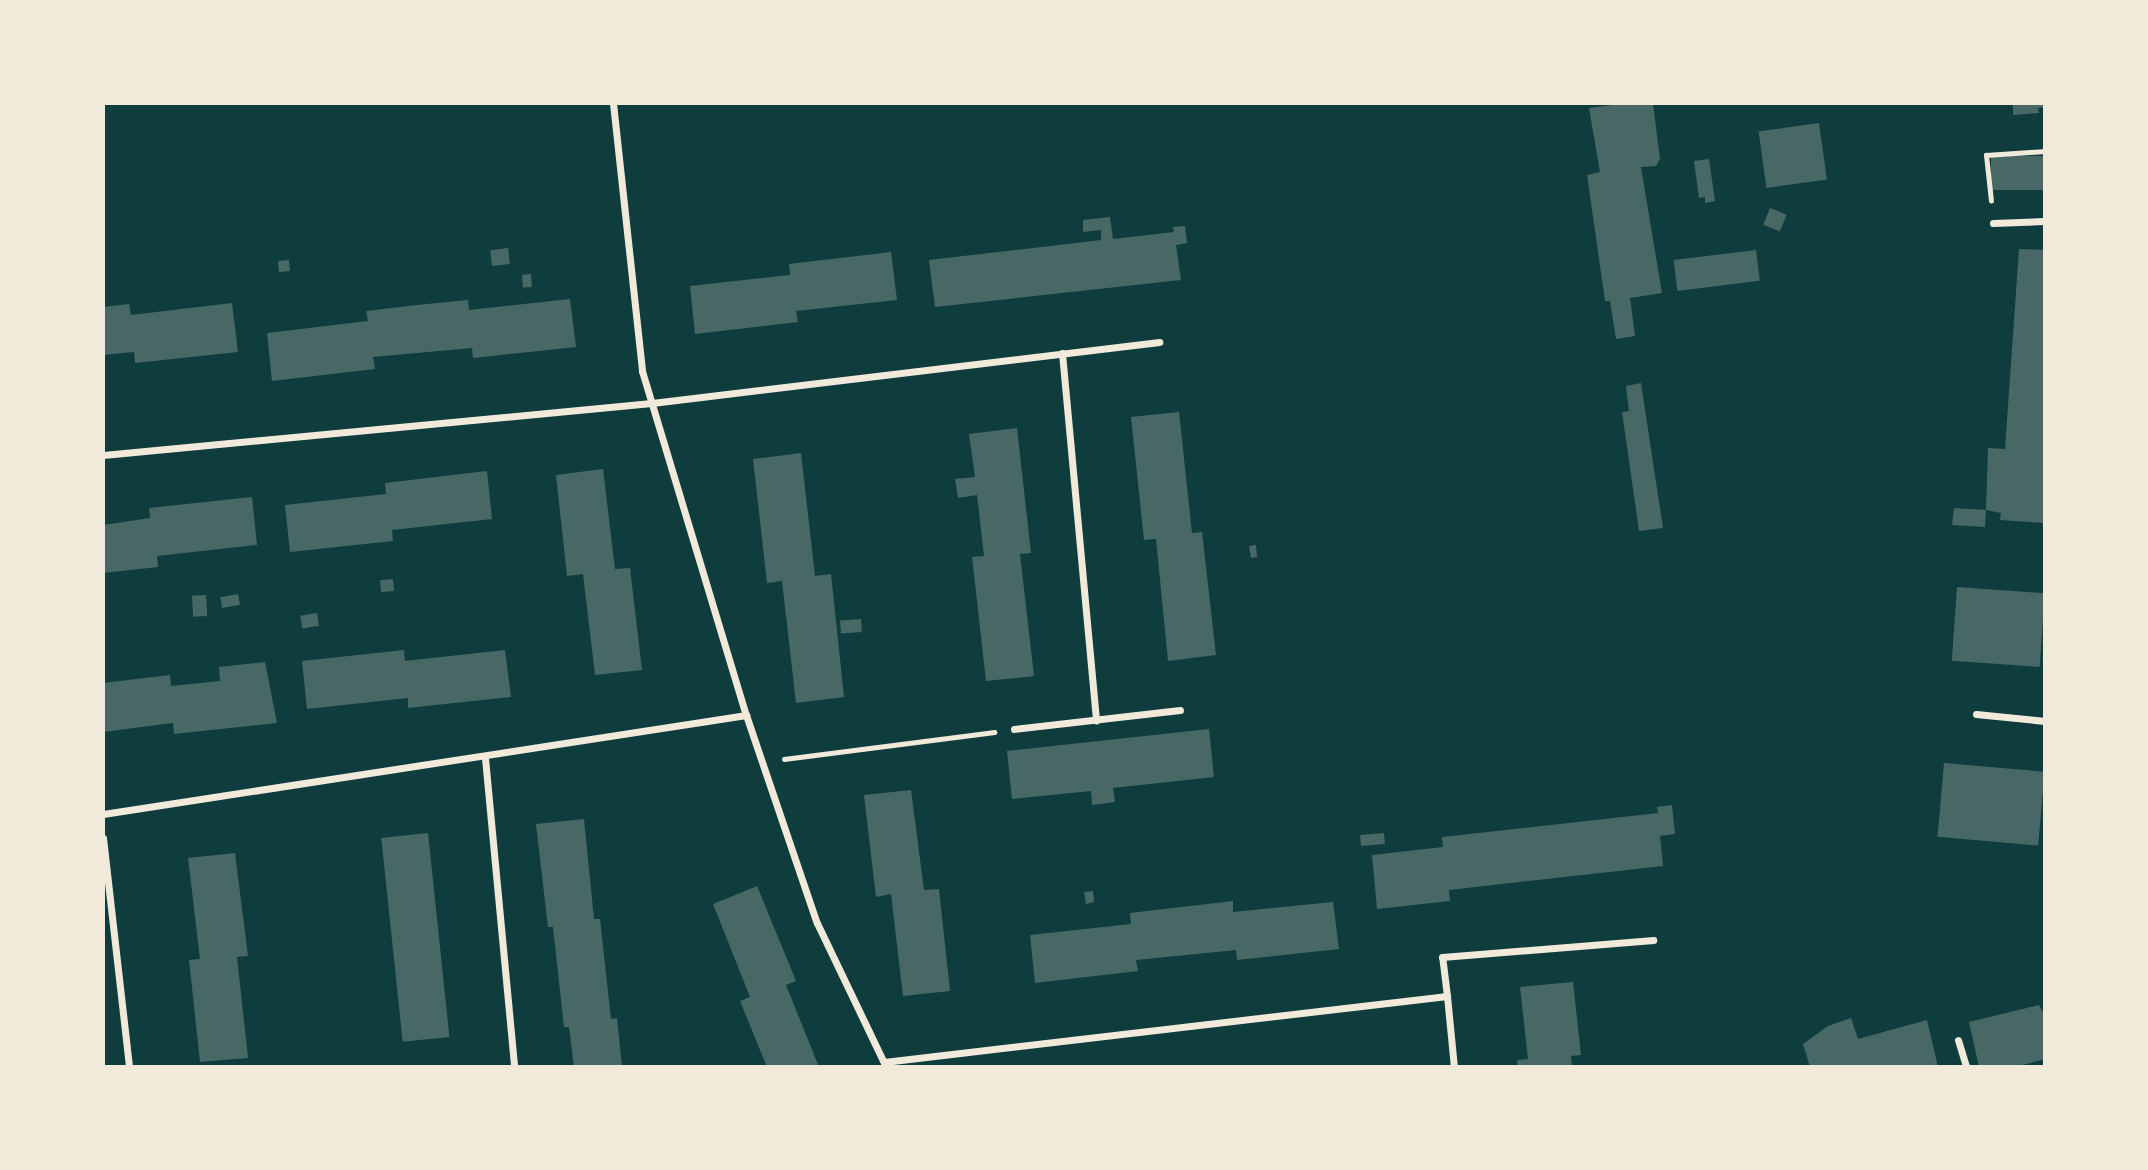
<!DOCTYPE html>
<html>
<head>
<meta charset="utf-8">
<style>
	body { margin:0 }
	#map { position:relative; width:2148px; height:1170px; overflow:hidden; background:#0f3d3e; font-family:"DejaVu Sans",sans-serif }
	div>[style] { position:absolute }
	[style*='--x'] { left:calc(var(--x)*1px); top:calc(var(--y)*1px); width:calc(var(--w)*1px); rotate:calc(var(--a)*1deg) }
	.building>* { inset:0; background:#486865; transform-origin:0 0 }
	.path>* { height:4.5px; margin:-2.25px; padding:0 2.25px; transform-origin:2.25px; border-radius:2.25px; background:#f1e9da }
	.minor>* { height:7px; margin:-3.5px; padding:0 3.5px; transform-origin:3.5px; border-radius:3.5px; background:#f1e9da }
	span { translate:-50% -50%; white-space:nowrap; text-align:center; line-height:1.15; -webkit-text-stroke:7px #f1e9da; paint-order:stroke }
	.frame { position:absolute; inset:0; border:105px solid #f1e9da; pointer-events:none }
</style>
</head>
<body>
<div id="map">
	<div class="building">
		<i style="clip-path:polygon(1628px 103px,1653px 104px,1660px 159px,1656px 166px,1641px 167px,1662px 293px,1630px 298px,1635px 336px,1616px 339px,1610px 301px,1605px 301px,1587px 175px,1600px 172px,1589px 108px)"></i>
		<i style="clip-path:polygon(2013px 103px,2045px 103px,2045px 107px,2038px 108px,2039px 113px,2013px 115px)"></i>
		<i style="left:1819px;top:123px;width:57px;height:61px;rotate:82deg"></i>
		<i style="left:2045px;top:156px;width:34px;height:54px;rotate:90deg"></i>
		<i style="clip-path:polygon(1709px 159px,1715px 201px,1705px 203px,1705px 197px,1699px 198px,1694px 161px)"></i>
		<i style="left:1770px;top:208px;width:18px;height:18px;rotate:22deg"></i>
		<i style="clip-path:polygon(1110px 217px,1113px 239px,1174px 232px,1173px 227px,1185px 226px,1187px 243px,1176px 245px,1181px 280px,935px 307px,929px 260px,1101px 240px,1101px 230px,1083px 232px,1083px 220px)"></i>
		<i style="left:508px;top:248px;width:16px;height:18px;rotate:83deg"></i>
		<i style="clip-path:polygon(2019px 249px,2045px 250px,2045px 523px,2000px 520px,2001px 513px,1986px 510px,1985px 527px,1952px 525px,1954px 508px,1986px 510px,1988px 448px,2005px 449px)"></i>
		<i style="left:1756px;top:250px;width:31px;height:83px;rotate:83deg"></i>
		<i style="clip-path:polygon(891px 252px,897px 300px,796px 311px,798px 322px,695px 334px,690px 286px,790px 275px,789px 264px)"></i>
		<i style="left:289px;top:260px;width:11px;height:11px;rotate:85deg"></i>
		<i style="left:531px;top:274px;width:13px;height:9px;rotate:86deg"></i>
		<i style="clip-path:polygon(570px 299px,576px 347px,473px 358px,472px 348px,373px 357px,375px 369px,272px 381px,267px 333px,368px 321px,366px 311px,417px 305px,468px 300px,469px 310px)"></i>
		<i style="clip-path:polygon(232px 303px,238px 352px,135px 363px,134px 352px,103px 355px,103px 307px,129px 304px,131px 315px)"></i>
		<i style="clip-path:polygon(1641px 383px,1663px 528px,1639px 531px,1622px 412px,1629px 411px,1626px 386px)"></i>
		<i style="clip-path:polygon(1179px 412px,1192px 533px,1202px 532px,1216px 655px,1168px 661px,1156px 539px,1144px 540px,1131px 417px)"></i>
		<i style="clip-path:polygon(1017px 428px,1031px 553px,1020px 554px,1034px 676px,986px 681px,972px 557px,984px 556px,977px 495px,958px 498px,955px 479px,975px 477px,969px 434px)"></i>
		<i style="clip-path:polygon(801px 453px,815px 576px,831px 574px,844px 697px,796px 703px,782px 581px,767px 583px,753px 459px)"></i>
		<i style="clip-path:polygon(603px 469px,615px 569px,630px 568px,642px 670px,595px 675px,583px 574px,567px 576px,556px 475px)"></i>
		<i style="clip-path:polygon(487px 471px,492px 519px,392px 530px,393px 541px,290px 552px,285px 505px,386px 494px,385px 483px)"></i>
		<i style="clip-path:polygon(252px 497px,257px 545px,157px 556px,158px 567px,103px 573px,103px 525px,150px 518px,149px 508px)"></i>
		<i style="clip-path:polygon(1256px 545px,1257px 557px,1251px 558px,1249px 546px)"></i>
		<i style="left:393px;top:579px;width:12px;height:13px;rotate:85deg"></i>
		<i style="left:1957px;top:587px;width:88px;height:74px;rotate:4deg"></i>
		<i style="left:238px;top:594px;width:11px;height:18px;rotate:80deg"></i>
		<i style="left:206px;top:595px;width:21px;height:14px;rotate:87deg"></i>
		<i style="left:317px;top:613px;width:13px;height:17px;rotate:81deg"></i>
		<i style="left:861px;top:619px;width:13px;height:21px;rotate:86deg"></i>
		<i style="clip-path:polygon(404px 650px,405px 661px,505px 650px,511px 697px,408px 708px,408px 698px,307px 709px,302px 661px)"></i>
		<i style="clip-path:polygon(265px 662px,277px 723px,174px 734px,173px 723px,103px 732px,103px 683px,170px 675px,171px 686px,220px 681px,219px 667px)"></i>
		<i style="clip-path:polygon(1209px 729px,1214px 777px,1113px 788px,1115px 802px,1092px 805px,1091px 791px,1012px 799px,1007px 751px)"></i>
		<i style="left:1944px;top:763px;width:101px;height:74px;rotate:5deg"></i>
		<i style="clip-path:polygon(911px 790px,924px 890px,939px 889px,950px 991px,903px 996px,891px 894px,876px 897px,864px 795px)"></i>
		<i style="clip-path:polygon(1672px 805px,1675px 834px,1660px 836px,1663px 866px,1449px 890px,1450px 901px,1377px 909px,1372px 855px,1443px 847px,1442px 837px,1658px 813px,1657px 807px)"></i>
		<i style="clip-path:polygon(584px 819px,594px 919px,600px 919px,611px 1019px,617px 1018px,622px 1067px,574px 1067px,569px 1027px,564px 1027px,553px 927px,548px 927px,536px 824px)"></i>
		<i style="left:428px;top:833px;width:205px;height:47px;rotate:84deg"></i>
		<i style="left:1384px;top:833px;width:11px;height:24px;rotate:85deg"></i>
		<i style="clip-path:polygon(235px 853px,248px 956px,237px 957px,248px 1058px,200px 1062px,189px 960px,200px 959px,188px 858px)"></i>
		<i style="clip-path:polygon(757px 886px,796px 981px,786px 985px,819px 1067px,767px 1067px,740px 1001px,750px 997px,713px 904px)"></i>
		<i style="clip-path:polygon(1093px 891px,1094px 902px,1086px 904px,1084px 892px)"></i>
		<i style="clip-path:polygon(1233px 901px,1233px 912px,1333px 902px,1339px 949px,1237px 960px,1236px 950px,1136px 960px,1138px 971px,1035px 983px,1030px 935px,1131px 924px,1130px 913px)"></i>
		<i style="clip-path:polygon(1573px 982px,1581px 1055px,1571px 1056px,1572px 1067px,1518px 1067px,1517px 1060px,1528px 1059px,1520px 987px)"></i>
		<i style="clip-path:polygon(2039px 1005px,2045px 1016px,2045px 1059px,2015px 1067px,1979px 1067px,1969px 1022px)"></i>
		<i style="clip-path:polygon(1851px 1018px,1858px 1039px,1927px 1020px,1938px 1067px,1810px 1067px,1803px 1044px,1828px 1026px)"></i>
	</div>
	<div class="path">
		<i style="--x:1991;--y:201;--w:46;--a:-96.2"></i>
		<i style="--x:1986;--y:155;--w:59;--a:-3.9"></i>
		<i style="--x:784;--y:759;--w:212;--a:-7.3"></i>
	</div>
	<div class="minor">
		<i style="--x:613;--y:103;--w:270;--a:83.8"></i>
		<i style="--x:642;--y:371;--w:359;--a:73.2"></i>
		<i style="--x:746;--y:715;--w:220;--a:71.2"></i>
		<i style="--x:817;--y:923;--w:160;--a:64.4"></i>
		<i style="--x:1993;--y:223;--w:52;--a:-2.2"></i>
		<i style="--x:1062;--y:353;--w:369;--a:84.7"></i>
		<i style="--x:103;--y:455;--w:551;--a:-5.41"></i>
		<i style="--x:652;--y:403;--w:511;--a:-6.86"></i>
		<i style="--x:1976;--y:714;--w:69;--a:5.8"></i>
		<i style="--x:1014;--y:729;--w:167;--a:-6.5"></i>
		<i style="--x:485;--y:758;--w:310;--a:84.6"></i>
		<i style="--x:103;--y:814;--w:651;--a:-8.75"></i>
		<i style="--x:103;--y:838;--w:230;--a:83.5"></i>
		<i style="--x:1447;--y:996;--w:71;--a:84.4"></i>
		<i style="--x:1958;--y:1040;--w:28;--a:73"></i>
		<i style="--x:884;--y:1062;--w:567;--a:-6.69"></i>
		<i style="--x:1447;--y:996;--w:39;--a:-97"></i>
		<i style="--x:1442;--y:957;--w:212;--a:-4.6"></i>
	</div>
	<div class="frame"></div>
</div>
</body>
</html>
